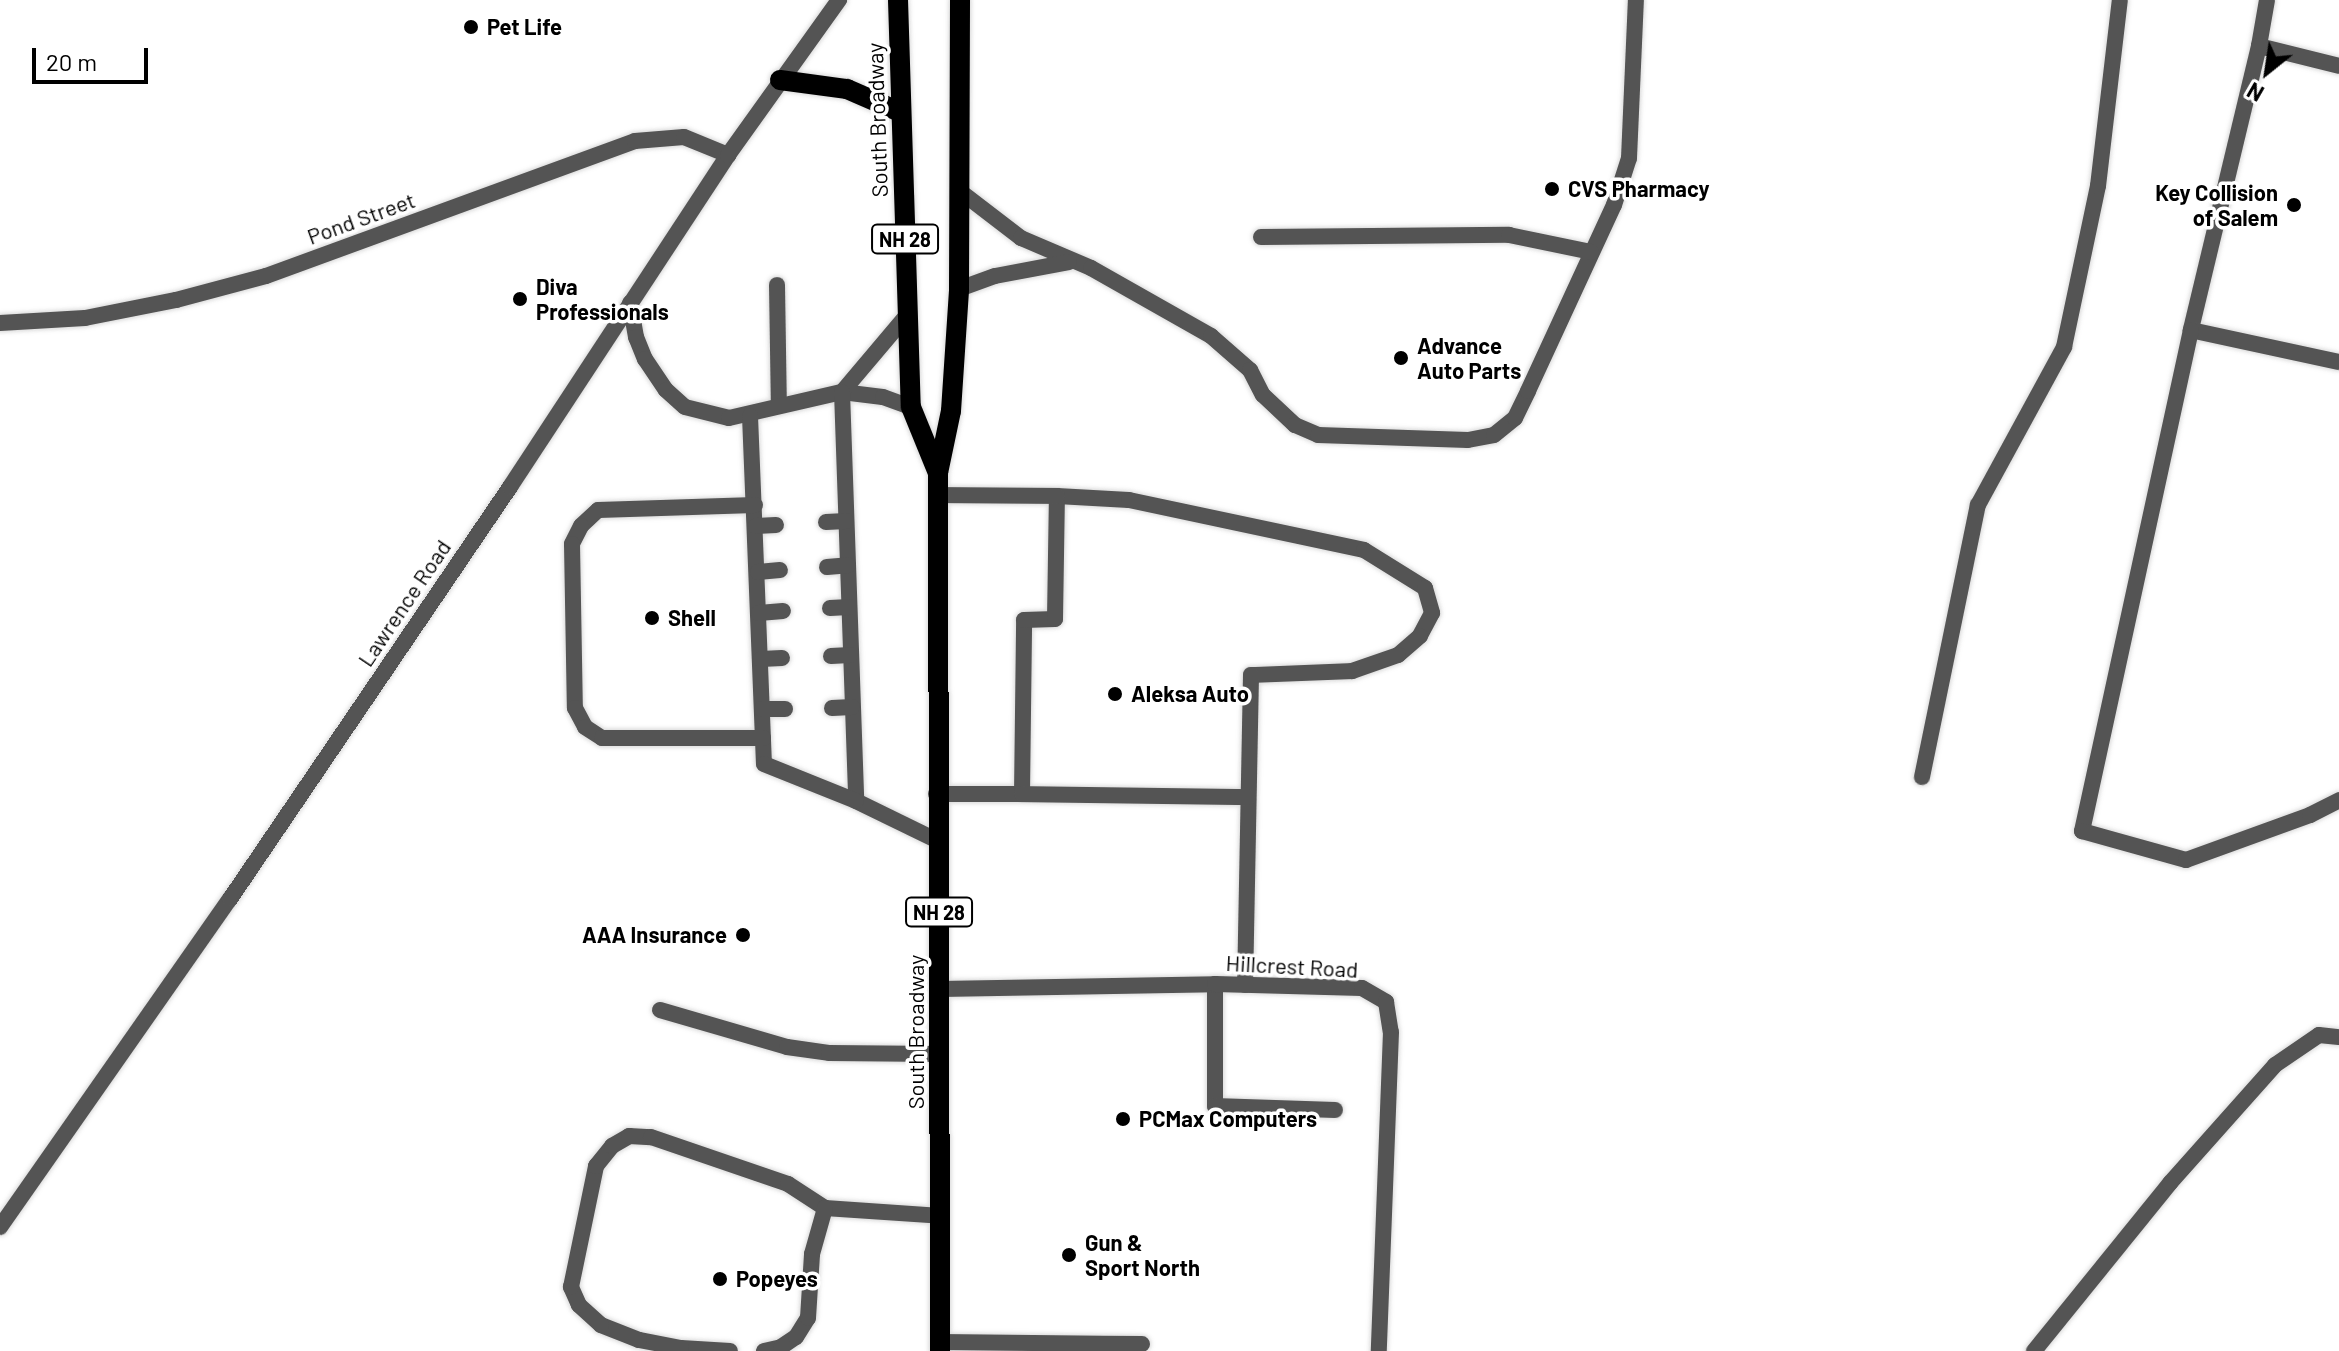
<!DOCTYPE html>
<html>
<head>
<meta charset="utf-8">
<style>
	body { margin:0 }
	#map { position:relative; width:2339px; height:1351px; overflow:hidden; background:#fff; font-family:Barlow,sans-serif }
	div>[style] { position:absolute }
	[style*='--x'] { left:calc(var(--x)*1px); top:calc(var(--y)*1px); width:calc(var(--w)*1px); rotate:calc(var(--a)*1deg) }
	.roads { filter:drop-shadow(0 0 2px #dbdbdb) drop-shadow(0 0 2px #dbdbdb) }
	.service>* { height:16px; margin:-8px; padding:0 8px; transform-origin:8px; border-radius:8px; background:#545454 }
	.minor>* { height:16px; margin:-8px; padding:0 8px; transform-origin:8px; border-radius:8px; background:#545454 }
	.tertiary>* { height:16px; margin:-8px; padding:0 8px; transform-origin:8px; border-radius:8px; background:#545454 }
	.primary>* { height:20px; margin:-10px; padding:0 10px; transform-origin:10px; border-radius:10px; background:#000 }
	.dots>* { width:22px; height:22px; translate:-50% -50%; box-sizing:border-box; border:4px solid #fff; border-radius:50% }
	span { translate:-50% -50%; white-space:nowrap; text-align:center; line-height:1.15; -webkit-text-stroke:7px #fff; paint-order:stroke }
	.shield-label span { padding:2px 6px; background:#fff; border:2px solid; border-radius:6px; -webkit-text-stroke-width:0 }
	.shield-label { font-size:20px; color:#000; font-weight:700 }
	.poi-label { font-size:22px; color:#000; font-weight:700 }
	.left { translate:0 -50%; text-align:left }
	.right { translate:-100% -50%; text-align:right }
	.street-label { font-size:22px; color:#000 }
	.north { position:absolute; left:2227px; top:32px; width:80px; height:80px; -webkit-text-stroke:6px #fff; paint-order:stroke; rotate:210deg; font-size:22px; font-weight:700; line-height:32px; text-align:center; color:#000 }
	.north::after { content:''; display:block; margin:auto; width:28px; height:36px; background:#000; clip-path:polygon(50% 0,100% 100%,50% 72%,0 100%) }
	.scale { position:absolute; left:32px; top:48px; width:116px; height:36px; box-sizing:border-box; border:4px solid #000; border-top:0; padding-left:10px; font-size:24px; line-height:28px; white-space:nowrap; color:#000; -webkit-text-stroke:6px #fff; paint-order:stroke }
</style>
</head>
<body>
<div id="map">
	<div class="roads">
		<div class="service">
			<i style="--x:2267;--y:0;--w:47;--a:99.9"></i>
			<i style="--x:2259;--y:46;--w:82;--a:14"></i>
			<i style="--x:2259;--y:46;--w:292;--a:103.5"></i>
			<i style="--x:2191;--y:330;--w:151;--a:12.2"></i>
			<i style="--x:961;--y:192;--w:76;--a:37.5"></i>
			<i style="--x:1021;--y:238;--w:76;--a:23.2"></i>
			<i style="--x:1091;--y:268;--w:138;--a:29.5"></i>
			<i style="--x:1211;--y:336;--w:52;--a:41.1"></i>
			<i style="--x:1250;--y:370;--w:28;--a:63"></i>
			<i style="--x:1263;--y:395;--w:44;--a:43.2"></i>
			<i style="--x:1295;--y:425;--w:25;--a:23"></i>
			<i style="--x:1318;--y:435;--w:150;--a:1.9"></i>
			<i style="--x:1468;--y:440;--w:26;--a:-11"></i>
			<i style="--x:1494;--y:435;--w:27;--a:-39"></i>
			<i style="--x:1515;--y:418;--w:30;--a:-64"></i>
			<i style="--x:1528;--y:391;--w:205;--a:-65.2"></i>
			<i style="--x:1614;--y:205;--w:49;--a:-72.3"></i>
			<i style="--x:1629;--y:158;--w:158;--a:-87.5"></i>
			<i style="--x:1261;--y:237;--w:248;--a:-0.5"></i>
			<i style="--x:1509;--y:235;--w:84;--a:11.7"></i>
			<i style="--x:777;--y:285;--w:121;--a:89.1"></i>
			<i style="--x:959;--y:289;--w:38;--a:-20"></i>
			<i style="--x:995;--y:276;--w:75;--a:-10.7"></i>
			<i style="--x:630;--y:303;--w:35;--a:80"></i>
			<i style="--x:636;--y:337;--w:24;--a:68"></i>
			<i style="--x:645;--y:359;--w:37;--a:56"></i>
			<i style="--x:666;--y:390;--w:25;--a:42"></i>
			<i style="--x:685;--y:407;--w:45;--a:14"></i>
			<i style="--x:729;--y:418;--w:116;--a:-13"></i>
			<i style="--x:842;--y:392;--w:41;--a:7"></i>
			<i style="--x:883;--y:397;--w:30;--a:20"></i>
			<i style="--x:908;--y:314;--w:102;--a:130.2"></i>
			<i style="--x:842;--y:392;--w:409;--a:88"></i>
			<i style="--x:856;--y:801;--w:91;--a:26"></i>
			<i style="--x:2191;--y:330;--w:513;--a:102.27"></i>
			<i style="--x:2082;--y:831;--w:108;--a:15.6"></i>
			<i style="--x:2186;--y:860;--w:132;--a:-19.9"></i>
			<i style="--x:2310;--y:815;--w:33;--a:-27"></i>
			<i style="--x:750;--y:416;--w:348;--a:87.7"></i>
			<i style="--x:764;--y:764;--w:99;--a:21.9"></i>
			<i style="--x:1057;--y:496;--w:72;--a:3.2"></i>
			<i style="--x:1129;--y:500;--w:240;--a:12"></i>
			<i style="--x:1364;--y:550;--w:72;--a:31.9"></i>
			<i style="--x:1425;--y:588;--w:26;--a:74"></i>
			<i style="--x:1432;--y:613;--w:26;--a:118"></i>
			<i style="--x:1420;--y:636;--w:29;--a:139"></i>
			<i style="--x:1398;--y:655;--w:49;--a:160.8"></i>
			<i style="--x:1352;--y:671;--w:101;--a:177.7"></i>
			<i style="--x:1251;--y:675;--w:310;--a:91.1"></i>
			<i style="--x:755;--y:505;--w:157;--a:178.2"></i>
			<i style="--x:598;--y:510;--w:23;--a:137"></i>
			<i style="--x:581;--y:526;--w:20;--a:117"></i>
			<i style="--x:572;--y:544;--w:164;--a:89"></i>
			<i style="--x:575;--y:708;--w:21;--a:62"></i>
			<i style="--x:585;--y:727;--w:20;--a:33"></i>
			<i style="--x:602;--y:738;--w:161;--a:0"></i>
			<i style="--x:826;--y:522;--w:20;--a:-3"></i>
			<i style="--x:756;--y:526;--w:20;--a:-3"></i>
			<i style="--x:827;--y:567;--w:21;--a:-5"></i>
			<i style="--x:758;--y:572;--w:22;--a:-5"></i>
			<i style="--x:830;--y:608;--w:19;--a:-3"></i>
			<i style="--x:759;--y:613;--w:24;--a:-5"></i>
			<i style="--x:831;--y:656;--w:19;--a:-3"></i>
			<i style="--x:761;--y:659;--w:21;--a:-3"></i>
			<i style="--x:832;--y:708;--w:20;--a:-3"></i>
			<i style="--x:762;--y:709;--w:23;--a:0"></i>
			<i style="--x:1922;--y:777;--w:278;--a:-78.4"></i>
			<i style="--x:1978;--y:505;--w:180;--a:-61.4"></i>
			<i style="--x:2064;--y:347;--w:165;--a:-78.1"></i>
			<i style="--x:2098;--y:186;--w:187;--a:-83.3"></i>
			<i style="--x:936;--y:794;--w:86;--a:0"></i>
			<i style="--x:1022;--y:794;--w:174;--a:-89.3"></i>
			<i style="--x:1024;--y:620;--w:31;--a:-2"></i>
			<i style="--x:1055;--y:619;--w:123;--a:-89.1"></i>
			<i style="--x:1057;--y:496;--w:118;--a:-179.5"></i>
			<i style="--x:1022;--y:794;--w:226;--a:0.8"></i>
			<i style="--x:1215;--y:984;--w:122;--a:90"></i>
			<i style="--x:1215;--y:1106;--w:120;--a:1.9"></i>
			<i style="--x:660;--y:1010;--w:132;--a:16.2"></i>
			<i style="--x:787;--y:1047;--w:42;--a:8.1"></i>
			<i style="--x:829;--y:1053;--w:110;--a:0.5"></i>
			<i style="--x:940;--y:1342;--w:202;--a:0.6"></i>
			<i style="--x:730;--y:1351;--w:49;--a:-176.5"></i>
			<i style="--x:681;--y:1348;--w:43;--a:-169.2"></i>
			<i style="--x:639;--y:1340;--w:41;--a:-158.5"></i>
			<i style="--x:601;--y:1325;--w:30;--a:-138"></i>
			<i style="--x:579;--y:1305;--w:20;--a:-114"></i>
			<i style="--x:571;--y:1287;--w:124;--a:-78.3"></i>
			<i style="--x:596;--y:1166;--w:26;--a:-51"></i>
			<i style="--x:612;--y:1146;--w:20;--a:-30"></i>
			<i style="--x:629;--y:1136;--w:22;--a:3"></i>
			<i style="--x:651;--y:1137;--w:145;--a:18.9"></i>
			<i style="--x:788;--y:1184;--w:44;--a:33"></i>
			<i style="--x:825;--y:1208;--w:116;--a:3.9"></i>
			<i style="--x:764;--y:1351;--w:17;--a:-13"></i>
			<i style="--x:781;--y:1347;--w:18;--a:-34"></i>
			<i style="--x:796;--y:1337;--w:22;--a:-58"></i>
			<i style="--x:808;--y:1318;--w:64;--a:-86.4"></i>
			<i style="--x:812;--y:1254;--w:48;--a:-74.2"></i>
			<i style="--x:2034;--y:1351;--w:216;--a:-51"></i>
			<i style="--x:2170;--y:1183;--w:158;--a:-48.3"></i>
			<i style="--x:2275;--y:1065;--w:53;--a:-34.3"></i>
			<i style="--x:2319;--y:1035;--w:20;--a:6"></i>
		</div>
		<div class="minor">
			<i style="--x:940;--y:989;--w:275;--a:-1"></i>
			<i style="--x:1215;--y:984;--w:147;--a:1.6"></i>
			<i style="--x:1362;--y:988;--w:28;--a:30"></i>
			<i style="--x:1386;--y:1002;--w:30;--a:81"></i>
			<i style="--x:1391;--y:1032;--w:319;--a:92.2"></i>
		</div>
		<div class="tertiary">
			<i style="--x:0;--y:323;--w:85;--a:-3.4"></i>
			<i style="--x:85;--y:318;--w:93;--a:-11.2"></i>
			<i style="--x:176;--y:300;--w:93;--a:-14.9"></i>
			<i style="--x:266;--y:276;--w:393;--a:-20.1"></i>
			<i style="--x:635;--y:141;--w:49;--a:-4.7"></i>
			<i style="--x:684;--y:137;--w:48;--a:22.2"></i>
			<i style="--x:0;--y:1227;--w:401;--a:-55"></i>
			<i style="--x:230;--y:899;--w:498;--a:-55.8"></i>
			<i style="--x:510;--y:487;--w:397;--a:-56.7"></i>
			<i style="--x:728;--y:155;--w:191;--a:-54.4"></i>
		</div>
		<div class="primary">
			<i style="--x:898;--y:0;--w:407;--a:88.2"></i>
			<i style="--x:911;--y:407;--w:71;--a:67.8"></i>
			<i style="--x:780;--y:80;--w:68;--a:7.7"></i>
			<i style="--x:847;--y:89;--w:58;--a:23.5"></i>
			<i style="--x:940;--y:1351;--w:878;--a:-90.13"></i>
			<i style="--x:938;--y:473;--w:63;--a:-78.2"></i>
			<i style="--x:951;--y:411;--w:122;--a:-86.2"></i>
			<i style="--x:959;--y:289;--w:289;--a:-89.8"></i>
		</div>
	</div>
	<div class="dots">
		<i style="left:471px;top:27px;background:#000"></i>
		<i style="left:1552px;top:189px;background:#000"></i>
		<i style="left:2294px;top:205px;background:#000"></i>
		<i style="left:520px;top:299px;background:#000"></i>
		<i style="left:1401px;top:358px;background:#000"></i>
		<i style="left:652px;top:618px;background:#000"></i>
		<i style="left:1115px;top:694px;background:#000"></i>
		<i style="left:743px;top:935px;background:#000"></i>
		<i style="left:1123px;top:1119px;background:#000"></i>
		<i style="left:1069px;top:1255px;background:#000"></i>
		<i style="left:720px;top:1279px;background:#000"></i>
	</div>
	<div class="shield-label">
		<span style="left:905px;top:239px">NH 28</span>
		<span style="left:939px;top:912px">NH 28</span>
	</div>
	<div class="poi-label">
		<span class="left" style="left:487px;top:27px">Pet Life</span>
		<span class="left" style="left:1568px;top:189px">CVS Pharmacy</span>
		<span class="right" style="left:2278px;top:205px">Key Collision<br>of Salem</span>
		<span class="left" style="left:536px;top:299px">Diva<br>Professionals</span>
		<span class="left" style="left:1417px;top:358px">Advance<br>Auto Parts</span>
		<span class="left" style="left:668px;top:618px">Shell</span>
		<span class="left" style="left:1131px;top:694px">Aleksa Auto</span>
		<span class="right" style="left:727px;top:935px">AAA Insurance</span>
		<span class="left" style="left:1139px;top:1119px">PCMax Computers</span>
		<span class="left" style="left:1085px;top:1255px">Gun &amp;<br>Sport North</span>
		<span class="left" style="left:736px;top:1279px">Popeyes</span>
	</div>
	<div class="street-label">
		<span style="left:877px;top:120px;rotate:-92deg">South Broadway</span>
		<span style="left:361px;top:218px;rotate:-20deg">Pond Street</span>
		<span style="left:404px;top:603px;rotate:-56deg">Lawrence Road</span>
		<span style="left:1292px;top:966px;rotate:3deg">Hillcrest Road</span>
		<span style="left:916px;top:1032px;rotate:-90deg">South Broadway</span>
	</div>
	<div class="north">N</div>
	<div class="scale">20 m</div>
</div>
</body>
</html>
